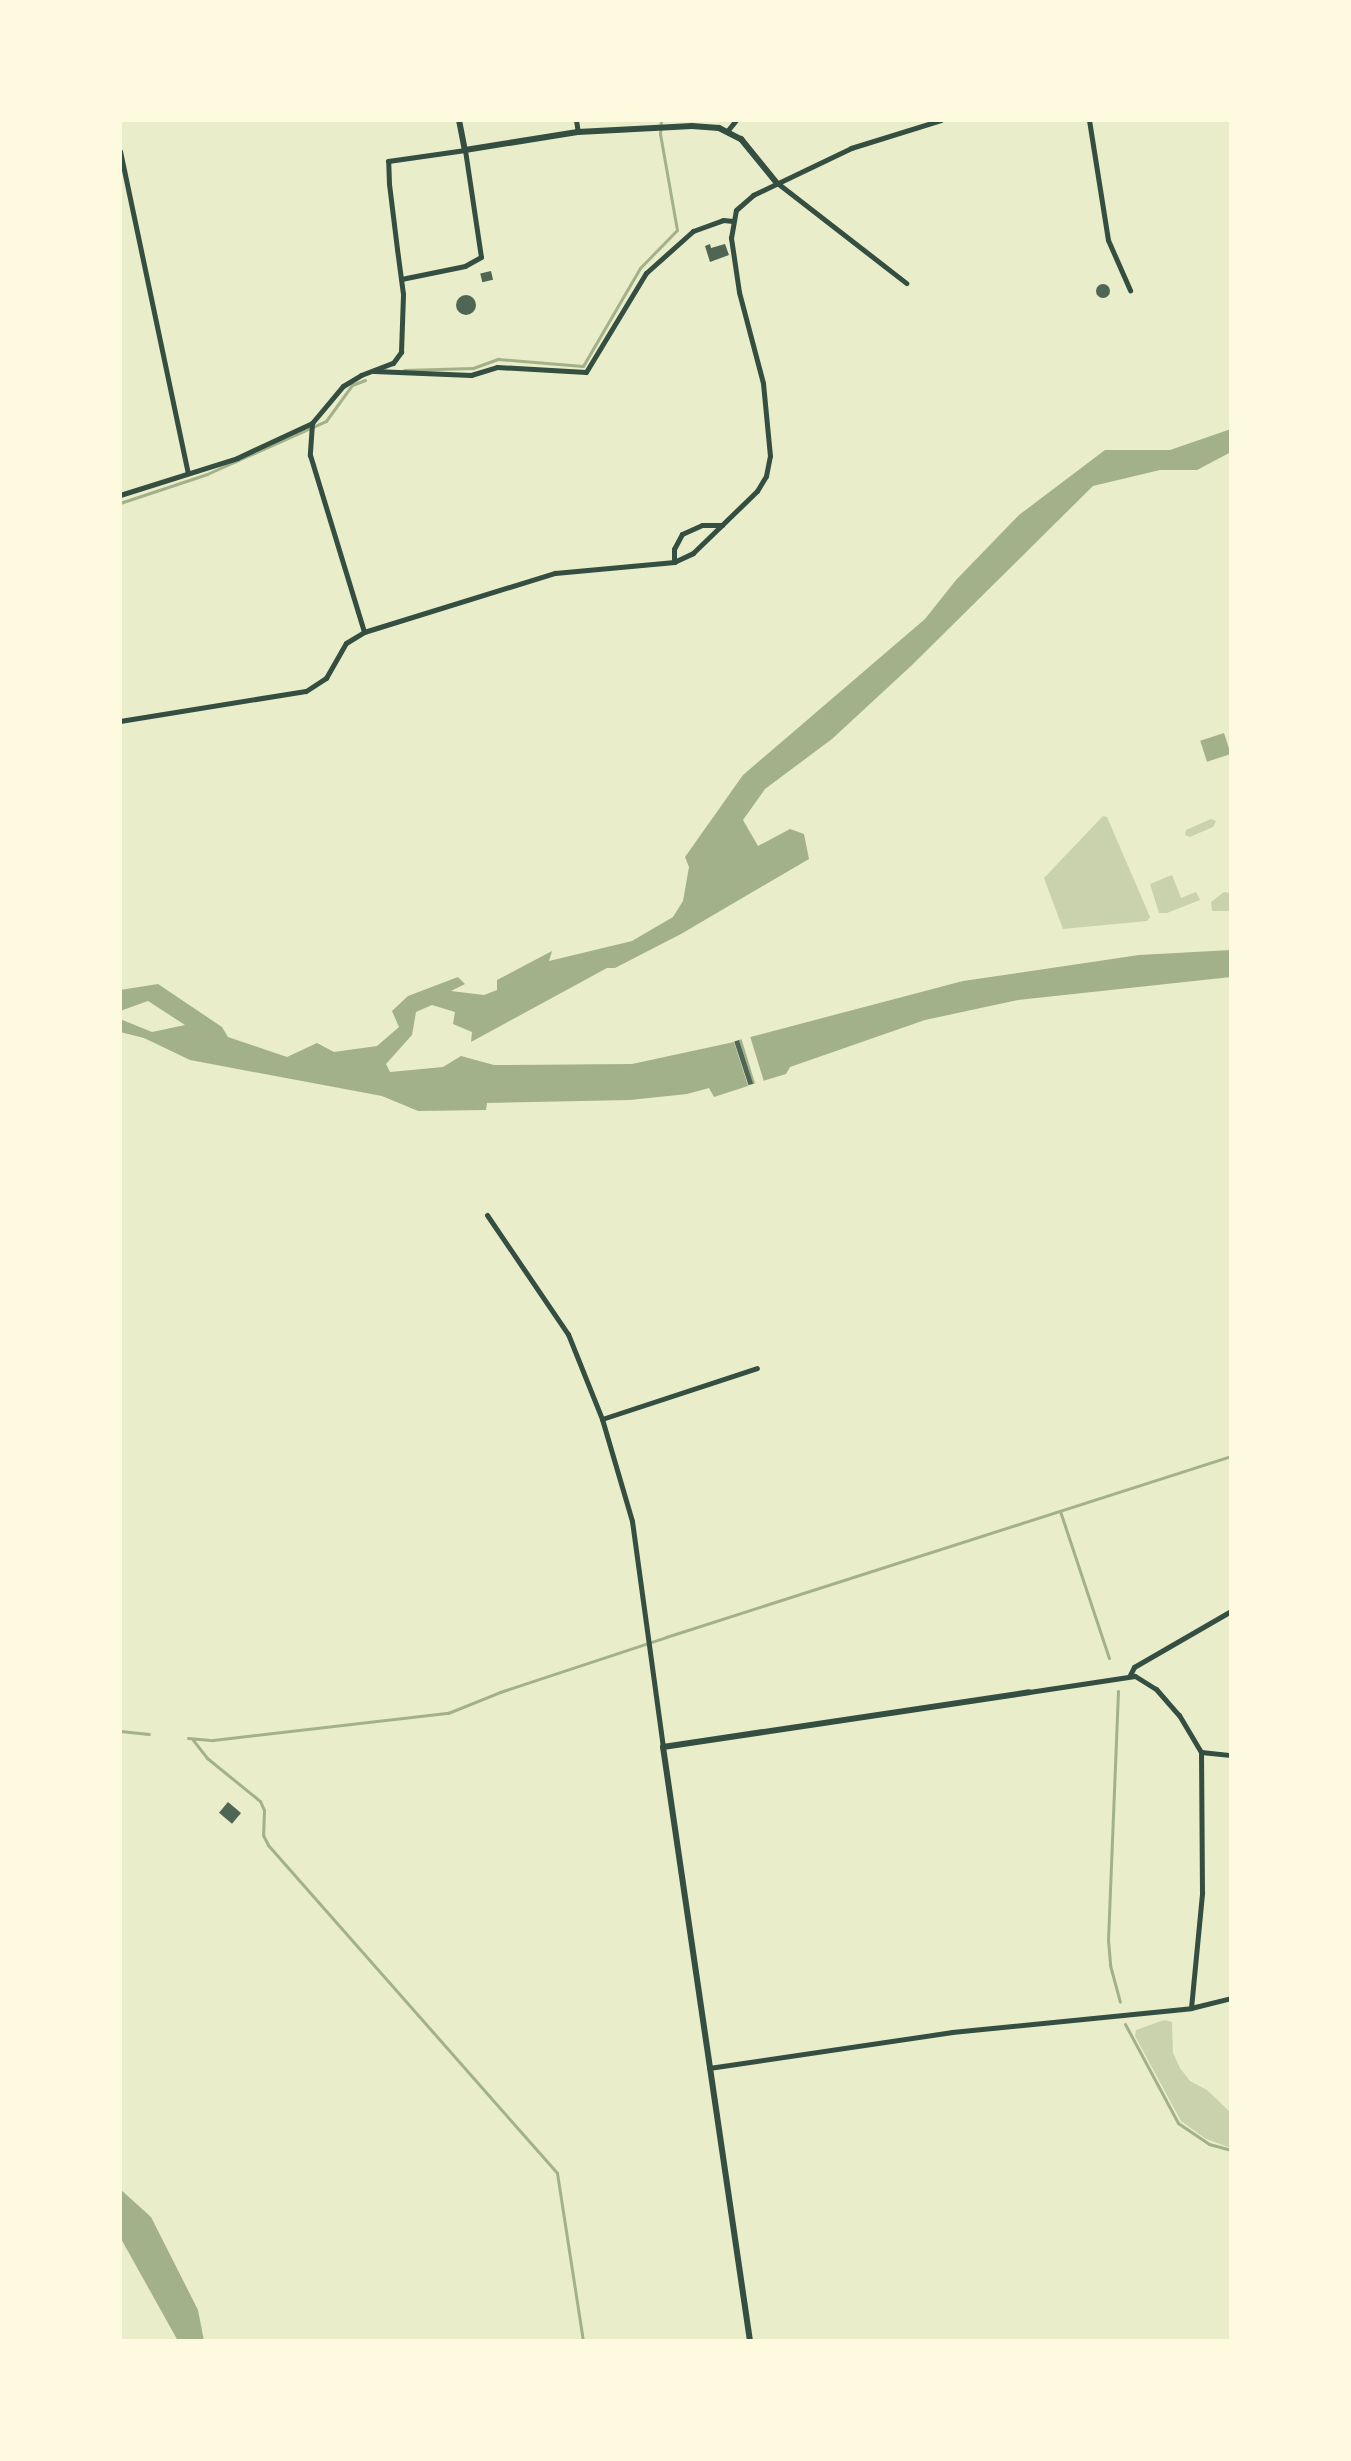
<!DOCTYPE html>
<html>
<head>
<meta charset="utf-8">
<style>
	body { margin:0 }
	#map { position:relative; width:1351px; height:2461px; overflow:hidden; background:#e9edc9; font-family:Figtree,sans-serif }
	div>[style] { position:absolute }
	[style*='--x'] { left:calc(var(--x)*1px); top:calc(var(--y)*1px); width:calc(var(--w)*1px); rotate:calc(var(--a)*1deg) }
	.green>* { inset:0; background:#cad2ad }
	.water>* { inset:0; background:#a3b18a; transform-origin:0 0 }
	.pier>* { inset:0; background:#e9edc9; transform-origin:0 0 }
	.stream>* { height:3px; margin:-1.5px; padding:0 1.5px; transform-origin:1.5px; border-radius:1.5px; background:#a3b18a }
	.building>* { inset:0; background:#4f6655; transform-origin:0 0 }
	.round { border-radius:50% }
	.minor>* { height:5px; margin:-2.5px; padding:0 2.5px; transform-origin:2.5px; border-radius:2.5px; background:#344e41 }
	.tertiary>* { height:6px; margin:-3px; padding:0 3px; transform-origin:3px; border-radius:3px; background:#344e41 }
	span { translate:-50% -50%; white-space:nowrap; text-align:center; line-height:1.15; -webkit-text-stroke:7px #fefae0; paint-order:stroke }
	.frame { position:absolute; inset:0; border:122px solid #fefae0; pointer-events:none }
</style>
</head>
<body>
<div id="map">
	<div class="green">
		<i style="clip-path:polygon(1103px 816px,1107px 817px,1150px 917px,1147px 921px,1063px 929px,1044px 878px)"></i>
		<i style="clip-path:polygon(1211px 819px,1216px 821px,1213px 827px,1190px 837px,1185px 835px,1186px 830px)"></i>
		<i style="clip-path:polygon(1172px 875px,1181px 898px,1196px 892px,1200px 900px,1167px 913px,1159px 913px,1150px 884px)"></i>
		<i style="clip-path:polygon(1231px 887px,1231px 911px,1212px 911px,1211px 902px,1224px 892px,1230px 893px)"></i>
		<i style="clip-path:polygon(1164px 2020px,1172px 2022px,1173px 2053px,1180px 2068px,1190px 2081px,1207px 2090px,1230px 2112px,1231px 2148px,1206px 2139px,1181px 2121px,1135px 2036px,1136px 2030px)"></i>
	</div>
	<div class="water">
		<i style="clip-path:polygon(1231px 429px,1231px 452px,1197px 470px,1160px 470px,1093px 486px,911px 666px,832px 739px,765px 789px,743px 820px,758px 846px,790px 829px,804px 834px,809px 859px,681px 934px,615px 968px,607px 968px,471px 1042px,472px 1032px,453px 1024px,455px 1012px,432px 1005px,416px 1012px,412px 1035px,386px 1064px,390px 1072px,443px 1067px,461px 1056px,494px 1065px,632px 1064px,734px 1042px,748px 1086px,714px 1097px,709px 1088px,687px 1094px,630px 1100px,487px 1103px,486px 1110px,418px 1111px,382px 1096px,190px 1060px,144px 1038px,120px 1032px,120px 1019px,152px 1032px,185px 1025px,148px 1001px,120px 1011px,120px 990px,158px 984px,222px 1027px,228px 1037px,287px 1057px,317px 1043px,334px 1052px,377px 1046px,399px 1027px,392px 1011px,408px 996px,458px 977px,465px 984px,451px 991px,484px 995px,497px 990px,497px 980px,552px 951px,549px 961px,632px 941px,673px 917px,683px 901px,689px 867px,685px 857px,743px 775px,925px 619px,956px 580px,1019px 515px,1105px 450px,1170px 450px)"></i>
		<i style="left:1224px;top:733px;width:22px;height:25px;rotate:72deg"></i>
		<i style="clip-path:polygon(1231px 950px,1231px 977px,1018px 1000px,925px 1020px,790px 1067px,786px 1074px,753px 1084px,739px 1040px,963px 981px,1139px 955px)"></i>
		<i style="clip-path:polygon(120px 2189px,151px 2217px,198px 2310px,204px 2341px,178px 2341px,120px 2237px)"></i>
	</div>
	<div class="pier">
		<i style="left:750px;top:1036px;width:49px;height:9px;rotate:73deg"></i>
	</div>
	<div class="stream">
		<i style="--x:404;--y:370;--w:69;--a:-1.7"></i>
		<i style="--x:473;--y:368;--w:27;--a:-20"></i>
		<i style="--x:498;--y:359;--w:85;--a:4.7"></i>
		<i style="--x:583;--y:366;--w:113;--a:-59.8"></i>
		<i style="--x:640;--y:268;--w:53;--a:-45.8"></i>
		<i style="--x:677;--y:230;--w:97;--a:-100"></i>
		<i style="--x:660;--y:134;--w:14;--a:-86"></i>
		<i style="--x:120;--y:503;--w:92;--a:-18.4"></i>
		<i style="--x:207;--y:474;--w:130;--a:-24"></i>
		<i style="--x:326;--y:421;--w:44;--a:-54.2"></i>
		<i style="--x:352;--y:385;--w:14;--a:-21"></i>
		<i style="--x:1060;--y:1511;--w:155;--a:71.6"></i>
		<i style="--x:1118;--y:1691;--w:249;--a:92.3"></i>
		<i style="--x:1108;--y:1940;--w:25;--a:85"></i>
		<i style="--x:1110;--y:1965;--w:38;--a:75"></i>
		<i style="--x:120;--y:1731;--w:29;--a:6"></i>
		<i style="--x:188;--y:1738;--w:25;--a:5"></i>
		<i style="--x:213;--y:1740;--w:237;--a:-6.6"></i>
		<i style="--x:448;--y:1713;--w:56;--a:-22"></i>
		<i style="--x:500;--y:1692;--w:175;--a:-18.3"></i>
		<i style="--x:666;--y:1637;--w:593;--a:-17.76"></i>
		<i style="--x:193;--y:1740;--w:23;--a:52"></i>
		<i style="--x:207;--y:1758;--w:68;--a:39.1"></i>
		<i style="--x:260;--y:1801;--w:10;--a:66"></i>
		<i style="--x:264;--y:1810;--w:25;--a:92"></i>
		<i style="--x:263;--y:1835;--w:11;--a:63"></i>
		<i style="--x:268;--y:1845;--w:437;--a:48.6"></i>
		<i style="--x:557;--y:2173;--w:170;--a:81.2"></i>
		<i style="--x:1125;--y:2024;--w:112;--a:61.8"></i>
		<i style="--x:1178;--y:2123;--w:37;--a:34"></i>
		<i style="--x:1209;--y:2144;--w:23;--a:15"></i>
	</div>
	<div class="building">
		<i style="clip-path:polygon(710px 244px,711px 248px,725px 244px,729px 255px,710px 262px,705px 246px)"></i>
		<i style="left:491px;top:271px;width:9px;height:11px;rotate:77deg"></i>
		<i class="round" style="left:1096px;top:284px;width:14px;height:14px"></i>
		<i class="round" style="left:456px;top:295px;width:20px;height:20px"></i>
		<i style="left:739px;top:1040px;width:46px;height:5px;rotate:72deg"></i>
		<i style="left:228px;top:1802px;width:17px;height:14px;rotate:40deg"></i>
	</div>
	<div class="minor">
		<i style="--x:576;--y:120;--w:12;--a:81"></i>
		<i style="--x:1089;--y:120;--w:121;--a:81"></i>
		<i style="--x:1108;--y:240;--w:55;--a:66.3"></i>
		<i style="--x:728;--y:130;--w:13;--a:-51"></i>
		<i style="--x:120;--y:151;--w:329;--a:78.1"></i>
		<i style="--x:776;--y:182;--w:165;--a:37.8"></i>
		<i style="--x:374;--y:371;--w:97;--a:2.4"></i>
		<i style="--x:471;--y:375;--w:27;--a:-17"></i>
		<i style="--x:497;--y:367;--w:89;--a:3.2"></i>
		<i style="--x:586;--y:372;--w:116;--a:-58.8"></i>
		<i style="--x:646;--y:273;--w:63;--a:-41.8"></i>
		<i style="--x:693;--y:231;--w:32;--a:-20"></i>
		<i style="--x:723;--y:220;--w:10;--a:6"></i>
		<i style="--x:312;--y:423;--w:32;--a:94"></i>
		<i style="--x:310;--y:455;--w:185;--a:73"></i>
		<i style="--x:120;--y:495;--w:123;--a:-17.5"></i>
		<i style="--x:237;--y:458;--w:83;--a:-25"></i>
		<i style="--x:312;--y:423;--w:48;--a:-50"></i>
		<i style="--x:343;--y:386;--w:21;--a:-31"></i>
		<i style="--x:361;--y:375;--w:34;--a:-21"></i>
		<i style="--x:393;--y:363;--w:14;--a:-54"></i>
		<i style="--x:401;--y:352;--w:58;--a:-88"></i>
		<i style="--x:403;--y:294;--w:45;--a:-97.6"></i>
		<i style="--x:397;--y:249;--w:65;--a:-97"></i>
		<i style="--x:389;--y:184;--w:23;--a:-92"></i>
		<i style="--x:388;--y:161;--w:78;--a:-8.1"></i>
		<i style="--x:465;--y:150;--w:108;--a:81.5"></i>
		<i style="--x:481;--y:257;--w:18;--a:151"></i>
		<i style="--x:465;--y:266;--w:65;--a:168.5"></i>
		<i style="--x:674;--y:562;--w:13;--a:-90"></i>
		<i style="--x:674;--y:549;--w:17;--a:-62"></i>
		<i style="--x:682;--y:534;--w:22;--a:-24"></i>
		<i style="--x:702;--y:525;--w:20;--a:0"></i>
		<i style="--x:120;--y:721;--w:188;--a:-9.2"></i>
		<i style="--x:306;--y:691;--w:24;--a:-33"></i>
		<i style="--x:326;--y:678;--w:40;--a:-60.3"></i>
		<i style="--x:346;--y:643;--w:21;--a:-31"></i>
		<i style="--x:364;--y:632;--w:200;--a:-17.2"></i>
		<i style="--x:555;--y:573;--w:120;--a:-5.3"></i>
		<i style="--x:674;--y:562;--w:21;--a:-25"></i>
		<i style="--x:693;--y:553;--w:89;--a:-44.1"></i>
		<i style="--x:757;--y:491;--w:17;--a:-59"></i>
		<i style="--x:766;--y:476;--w:20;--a:-79"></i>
		<i style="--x:770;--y:456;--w:73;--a:-95.5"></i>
		<i style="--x:763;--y:383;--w:94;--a:-104.8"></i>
		<i style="--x:739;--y:292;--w:55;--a:-98.4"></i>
		<i style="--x:731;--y:238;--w:28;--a:-80"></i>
		<i style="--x:736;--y:210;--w:23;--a:-41"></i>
		<i style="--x:753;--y:195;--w:109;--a:-25.6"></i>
		<i style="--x:851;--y:148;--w:94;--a:-17.3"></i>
		<i style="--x:487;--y:1215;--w:144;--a:55.8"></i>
		<i style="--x:568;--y:1334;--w:92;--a:68.2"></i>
		<i style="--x:602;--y:1419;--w:106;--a:73.6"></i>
		<i style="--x:632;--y:1521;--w:228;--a:82.2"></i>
		<i style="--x:602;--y:1419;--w:163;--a:-18.2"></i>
		<i style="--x:1130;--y:1675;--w:9;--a:-63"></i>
		<i style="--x:1134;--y:1667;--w:112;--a:-30"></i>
		<i style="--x:1029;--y:1692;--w:107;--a:-8.6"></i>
		<i style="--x:1135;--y:1676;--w:25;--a:32"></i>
		<i style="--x:1156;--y:1689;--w:35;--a:49"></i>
		<i style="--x:1179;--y:1715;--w:43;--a:59.3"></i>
		<i style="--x:1201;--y:1752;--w:30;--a:6"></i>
		<i style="--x:1191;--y:2008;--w:116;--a:-84.5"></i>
		<i style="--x:1202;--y:1893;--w:141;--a:-90.4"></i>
		<i style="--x:709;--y:2068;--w:246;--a:-8.4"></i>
		<i style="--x:952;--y:2032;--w:240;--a:-5.7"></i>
		<i style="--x:1191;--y:2008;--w:41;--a:-14"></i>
	</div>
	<div class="tertiary">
		<i style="--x:459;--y:120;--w:31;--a:79"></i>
		<i style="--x:465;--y:150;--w:114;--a:-9.1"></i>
		<i style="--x:578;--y:132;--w:114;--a:-3"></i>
		<i style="--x:692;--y:126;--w:27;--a:4"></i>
		<i style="--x:719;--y:128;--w:25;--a:27"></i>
		<i style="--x:741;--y:139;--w:55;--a:50.9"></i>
		<i style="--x:750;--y:2341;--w:600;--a:-98.33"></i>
		<i style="--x:663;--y:1747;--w:370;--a:-8.5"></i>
	</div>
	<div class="frame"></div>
</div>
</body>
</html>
